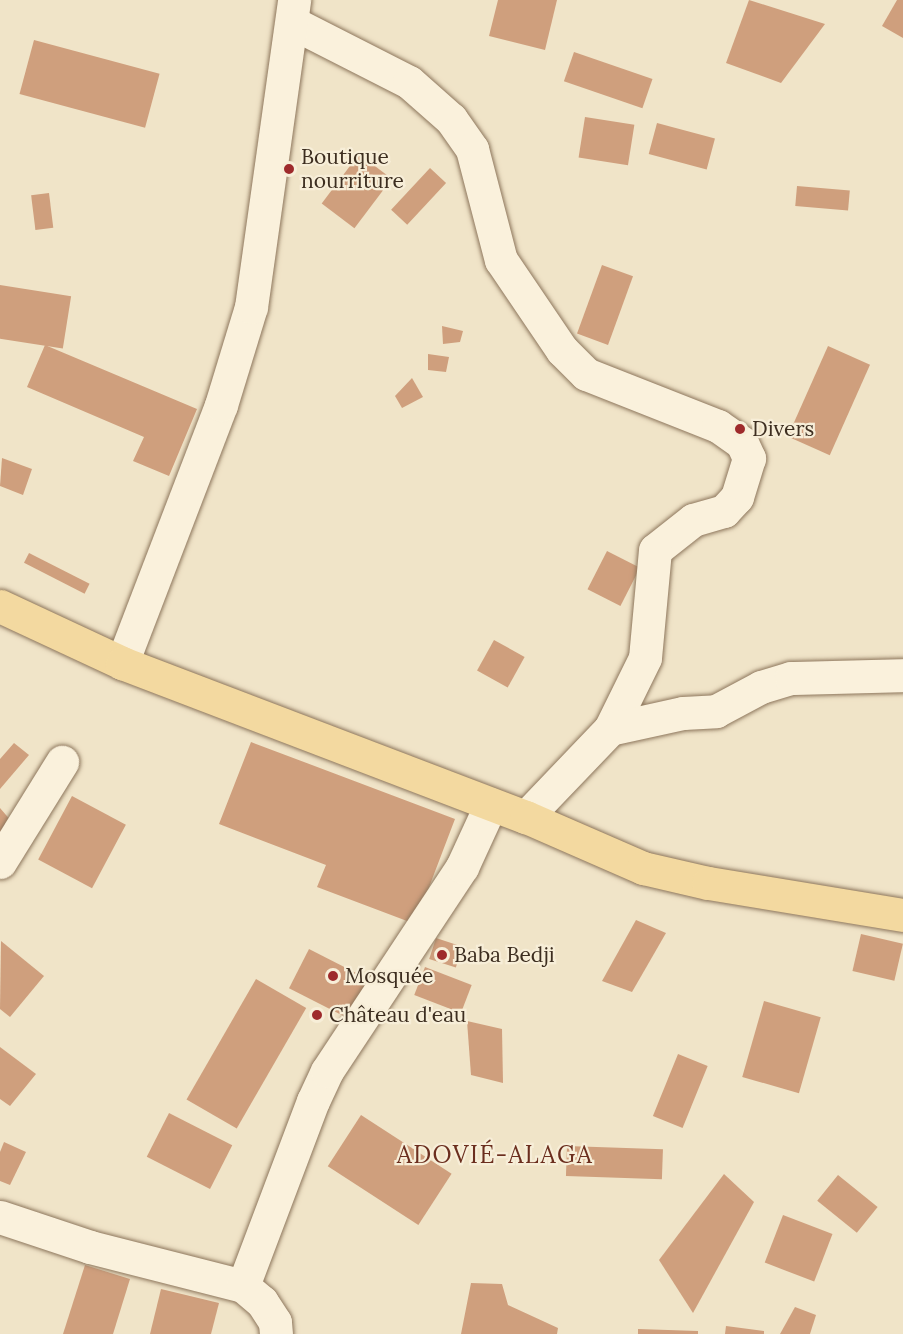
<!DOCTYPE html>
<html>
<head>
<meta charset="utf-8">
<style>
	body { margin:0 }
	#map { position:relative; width:903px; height:1334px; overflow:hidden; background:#f0e4c8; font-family:Lora,serif }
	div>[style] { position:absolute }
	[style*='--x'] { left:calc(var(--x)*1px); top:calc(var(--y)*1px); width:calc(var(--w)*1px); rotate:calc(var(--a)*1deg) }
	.building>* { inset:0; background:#cf9f7d; transform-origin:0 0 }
	.roads { filter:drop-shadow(0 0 2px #8d765c) drop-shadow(0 0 2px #8d765c) }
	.minor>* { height:33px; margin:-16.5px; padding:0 16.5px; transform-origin:16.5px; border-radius:16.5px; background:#faf1dc }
	.primary>* { height:33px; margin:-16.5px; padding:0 16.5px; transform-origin:16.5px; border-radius:16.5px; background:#f3d9a0 }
	.dots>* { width:16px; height:16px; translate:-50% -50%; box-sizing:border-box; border:3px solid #f7eed8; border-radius:50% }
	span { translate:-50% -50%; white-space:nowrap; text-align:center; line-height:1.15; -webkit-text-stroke:4.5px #f7eed8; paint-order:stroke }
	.poi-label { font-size:21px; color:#3d2e20 }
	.left { translate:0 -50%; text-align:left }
	.quarter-label { font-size:24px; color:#6b2e1e; letter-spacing:1.5px }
</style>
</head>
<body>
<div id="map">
	<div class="building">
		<i style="clip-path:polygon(498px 0,557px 0,545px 50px,489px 36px)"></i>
		<i style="clip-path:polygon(749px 0,825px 24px,781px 83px,726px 63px)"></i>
		<i style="clip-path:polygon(897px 0,903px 0,903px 38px,882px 26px)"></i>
		<i style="left:34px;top:40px;width:130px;height:56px;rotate:15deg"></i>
		<i style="left:574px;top:52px;width:83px;height:31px;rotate:19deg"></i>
		<i style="left:585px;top:117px;width:50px;height:41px;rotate:9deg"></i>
		<i style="left:657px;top:123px;width:60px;height:32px;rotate:15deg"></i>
		<i style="left:359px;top:154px;width:41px;height:62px;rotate:37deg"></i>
		<i style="left:430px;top:168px;width:22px;height:57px;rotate:43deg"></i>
		<i style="left:797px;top:186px;width:53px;height:20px;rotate:5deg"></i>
		<i style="left:49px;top:193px;width:35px;height:18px;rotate:83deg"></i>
		<i style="left:602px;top:265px;width:33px;height:73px;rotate:20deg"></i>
		<i style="left:0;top:285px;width:72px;height:53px;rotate:9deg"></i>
		<i style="clip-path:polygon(442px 326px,463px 331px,460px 342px,443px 344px)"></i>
		<i style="clip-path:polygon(45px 345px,197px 409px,169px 476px,133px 461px,144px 437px,27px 387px)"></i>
		<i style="left:828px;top:346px;width:46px;height:99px;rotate:24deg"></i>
		<i style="clip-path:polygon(428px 354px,449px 357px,446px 372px,428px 370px)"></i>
		<i style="clip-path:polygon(412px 378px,423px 397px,402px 408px,395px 396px)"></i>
		<i style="clip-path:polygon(2px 458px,32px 469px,23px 495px,0 486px)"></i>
		<i style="left:607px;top:551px;width:37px;height:43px;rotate:27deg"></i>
		<i style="left:29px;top:553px;width:68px;height:11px;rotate:27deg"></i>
		<i style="left:494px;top:640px;width:35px;height:35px;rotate:29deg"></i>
		<i style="clip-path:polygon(251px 742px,455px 819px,415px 924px,317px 887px,326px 865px,219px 824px)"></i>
		<i style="clip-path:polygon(14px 743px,29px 755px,0 789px,0 759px)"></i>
		<i style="left:72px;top:796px;width:61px;height:72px;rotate:28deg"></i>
		<i style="clip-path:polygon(0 808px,12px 822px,0 833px)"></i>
		<i style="clip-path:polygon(636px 920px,666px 933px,632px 992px,602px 981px)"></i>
		<i style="left:861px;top:934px;width:43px;height:38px;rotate:13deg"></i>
		<i style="left:436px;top:938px;width:28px;height:22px;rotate:18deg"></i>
		<i style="clip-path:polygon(1px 941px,44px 976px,10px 1017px,0 1009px)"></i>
		<i style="left:309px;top:949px;width:71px;height:44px;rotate:27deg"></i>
		<i style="left:425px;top:967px;width:50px;height:30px;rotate:21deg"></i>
		<i style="left:256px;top:979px;width:58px;height:139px;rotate:30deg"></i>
		<i style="left:764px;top:1001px;width:59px;height:79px;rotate:16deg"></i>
		<i style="clip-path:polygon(467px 1021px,502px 1029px,503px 1083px,471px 1075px)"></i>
		<i style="clip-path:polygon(0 1047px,36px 1074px,10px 1106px,0 1099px)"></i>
		<i style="left:678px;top:1054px;width:32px;height:67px;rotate:22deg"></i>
		<i style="left:169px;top:1113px;width:71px;height:49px;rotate:27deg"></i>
		<i style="left:361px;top:1115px;width:108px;height:61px;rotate:33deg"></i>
		<i style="clip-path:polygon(4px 1142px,26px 1152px,10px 1185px,0 1181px,0 1152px)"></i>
		<i style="left:567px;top:1146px;width:96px;height:30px;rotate:2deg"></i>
		<i style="clip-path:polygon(724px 1174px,754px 1202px,693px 1313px,659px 1260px)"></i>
		<i style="left:838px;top:1175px;width:51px;height:33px;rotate:39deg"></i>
		<i style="left:783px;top:1215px;width:53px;height:51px;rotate:21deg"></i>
		<i style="clip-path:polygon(85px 1265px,130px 1279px,113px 1334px,63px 1334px)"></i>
		<i style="clip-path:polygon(471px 1283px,502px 1284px,508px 1305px,558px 1328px,557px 1334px,461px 1334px)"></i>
		<i style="clip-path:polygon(161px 1289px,219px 1303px,211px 1334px,150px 1334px)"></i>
		<i style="clip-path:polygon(795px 1307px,816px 1315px,810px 1334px,780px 1334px)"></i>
		<i style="clip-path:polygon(726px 1326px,764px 1331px,764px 1334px,725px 1334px)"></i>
		<i style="clip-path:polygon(638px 1329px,698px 1331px,698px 1334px,638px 1334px)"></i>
	</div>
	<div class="roads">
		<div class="minor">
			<i style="--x:293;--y:23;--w:130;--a:27"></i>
			<i style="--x:409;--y:82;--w:56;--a:41.4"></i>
			<i style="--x:451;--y:119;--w:37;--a:55"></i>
			<i style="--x:472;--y:149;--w:115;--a:75.4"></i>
			<i style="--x:501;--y:260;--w:109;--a:55.9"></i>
			<i style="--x:562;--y:350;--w:34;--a:45"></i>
			<i style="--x:586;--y:374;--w:142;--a:21.5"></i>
			<i style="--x:718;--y:426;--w:29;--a:35"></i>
			<i style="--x:742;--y:443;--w:17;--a:65"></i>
			<i style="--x:749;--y:458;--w:41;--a:107.1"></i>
			<i style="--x:737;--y:497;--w:19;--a:133"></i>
			<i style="--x:724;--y:511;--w:32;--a:164"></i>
			<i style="--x:693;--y:520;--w:48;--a:141.7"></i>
			<i style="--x:655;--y:550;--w:108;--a:95.3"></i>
			<i style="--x:645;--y:658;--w:79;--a:116.2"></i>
			<i style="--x:610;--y:729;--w:122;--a:133.7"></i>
			<i style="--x:122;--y:663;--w:276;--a:-69"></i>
			<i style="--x:221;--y:405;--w:102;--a:-73"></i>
			<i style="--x:251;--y:307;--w:310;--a:-82"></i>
			<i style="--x:610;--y:729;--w:75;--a:-12.4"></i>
			<i style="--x:683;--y:713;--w:33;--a:-3"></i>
			<i style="--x:716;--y:711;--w:51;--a:-28.1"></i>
			<i style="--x:761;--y:687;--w:31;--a:-17"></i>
			<i style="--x:791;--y:678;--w:112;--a:-1.5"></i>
			<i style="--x:0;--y:862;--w:118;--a:-58.2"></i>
			<i style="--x:0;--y:1217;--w:95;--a:18.4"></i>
			<i style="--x:90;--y:1247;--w:158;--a:14.3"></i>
			<i style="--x:276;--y:1334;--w:12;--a:-95"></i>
			<i style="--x:275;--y:1322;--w:24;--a:-123"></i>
			<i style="--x:262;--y:1302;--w:25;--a:-140"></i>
			<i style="--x:243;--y:1286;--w:198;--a:-69.3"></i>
			<i style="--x:313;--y:1101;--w:33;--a:-65"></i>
			<i style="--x:327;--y:1071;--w:245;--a:-56.5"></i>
			<i style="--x:462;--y:867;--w:69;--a:-65.3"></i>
		</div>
		<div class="primary">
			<i style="--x:0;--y:606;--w:135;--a:25"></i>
			<i style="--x:122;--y:663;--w:432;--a:20.9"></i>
			<i style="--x:526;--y:817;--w:128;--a:23.6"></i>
			<i style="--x:643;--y:868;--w:67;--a:13"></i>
			<i style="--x:708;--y:883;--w:198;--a:9.3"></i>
		</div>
	</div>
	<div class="dots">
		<i style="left:289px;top:169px;background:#9e2a2b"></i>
		<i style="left:740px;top:429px;background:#9e2a2b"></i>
		<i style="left:442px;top:955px;background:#9e2a2b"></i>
		<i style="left:333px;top:976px;background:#9e2a2b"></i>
		<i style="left:317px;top:1015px;background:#9e2a2b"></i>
	</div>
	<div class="poi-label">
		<span class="left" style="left:301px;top:169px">Boutique<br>nourriture</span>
		<span class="left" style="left:752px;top:429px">Divers</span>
		<span class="left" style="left:454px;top:955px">Baba Bedji</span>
		<span class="left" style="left:345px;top:976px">Mosquée</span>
		<span class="left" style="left:329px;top:1015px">Château d'eau</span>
	</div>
	<div class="quarter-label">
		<span style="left:495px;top:1155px">ADOVIÉ-ALAGA</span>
	</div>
</div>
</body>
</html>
